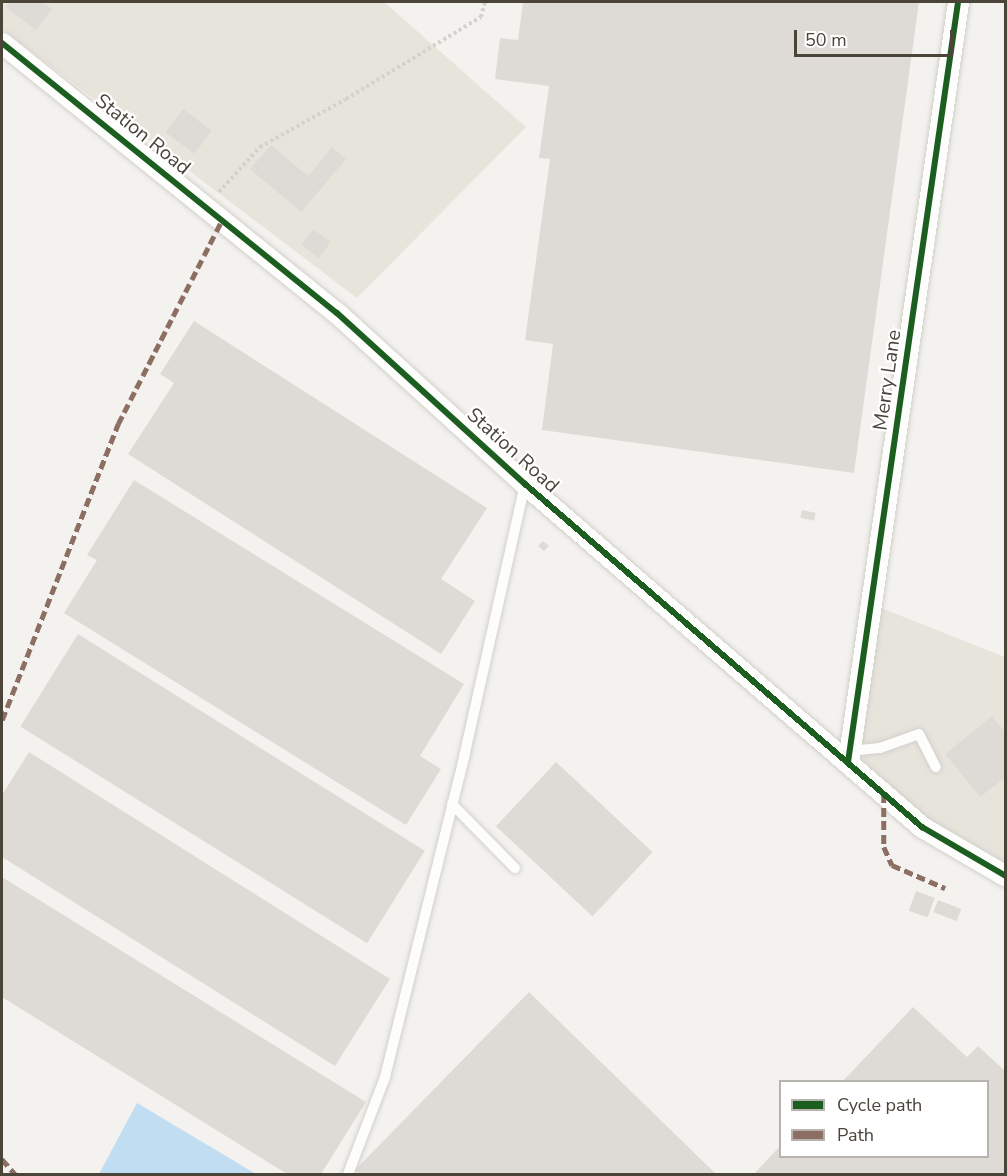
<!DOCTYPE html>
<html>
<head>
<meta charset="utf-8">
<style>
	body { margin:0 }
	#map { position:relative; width:1007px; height:1176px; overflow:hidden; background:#f4f2ee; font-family:"Nunito Sans",sans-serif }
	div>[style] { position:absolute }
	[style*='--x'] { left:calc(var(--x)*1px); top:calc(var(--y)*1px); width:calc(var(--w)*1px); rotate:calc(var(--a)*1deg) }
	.residential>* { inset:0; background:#e7e4dc }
	.water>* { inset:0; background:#c0ddf1 }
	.building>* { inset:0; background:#dedbd6; transform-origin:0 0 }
	.path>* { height:4px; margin-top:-2px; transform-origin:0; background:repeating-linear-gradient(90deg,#d3d2cc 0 3px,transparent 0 6px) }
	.roads { filter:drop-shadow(0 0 2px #d2d0cb) drop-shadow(0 0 2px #d2d0cb) }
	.service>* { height:10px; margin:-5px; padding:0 5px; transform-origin:5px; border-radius:5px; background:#fdfdfc }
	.minor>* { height:21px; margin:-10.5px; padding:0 10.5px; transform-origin:10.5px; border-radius:10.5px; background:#fdfdfc }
	.quiet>* { height:4.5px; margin-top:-2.25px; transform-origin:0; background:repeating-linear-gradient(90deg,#8d6e63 0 9px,transparent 0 13.5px) }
	.cycleway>* { height:6px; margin:-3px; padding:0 3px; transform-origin:3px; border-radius:3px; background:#1b5e20 }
	span { translate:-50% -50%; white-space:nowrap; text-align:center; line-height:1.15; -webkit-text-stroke:4.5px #fff; paint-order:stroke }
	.street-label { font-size:20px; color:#4b4439 }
	.frame { position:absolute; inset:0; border:3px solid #4b4439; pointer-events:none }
	.legend { position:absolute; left:779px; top:1080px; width:210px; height:78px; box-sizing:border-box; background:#fff; border:2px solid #b7b4b0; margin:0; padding:8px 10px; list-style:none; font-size:18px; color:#4b4439 }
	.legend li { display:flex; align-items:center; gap:12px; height:30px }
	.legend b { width:30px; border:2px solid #b7b4b0 }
	.scale { position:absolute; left:794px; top:30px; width:159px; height:27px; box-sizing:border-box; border:3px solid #4b4439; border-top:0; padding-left:8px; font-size:18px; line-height:21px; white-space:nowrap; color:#4b4439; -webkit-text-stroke:4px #fff; paint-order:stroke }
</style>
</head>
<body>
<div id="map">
	<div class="residential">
		<i style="clip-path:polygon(2px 2px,384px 2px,526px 127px,357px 298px,2px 29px)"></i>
		<i style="clip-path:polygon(881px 608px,1005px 657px,1005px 868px,925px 822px,858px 756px)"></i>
	</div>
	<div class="water">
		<i style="clip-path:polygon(137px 1103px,256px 1174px,99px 1174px)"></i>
	</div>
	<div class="building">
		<i style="clip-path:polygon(10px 2px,42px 2px,52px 9px,36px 30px,5px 7px)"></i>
		<i style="clip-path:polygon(523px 2px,919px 2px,854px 473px,542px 430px,553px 344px,525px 340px,550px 159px,539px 158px,549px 86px,495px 79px,500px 38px,518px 40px)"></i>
		<i style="left:183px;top:109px;width:36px;height:29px;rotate:37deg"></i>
		<i style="clip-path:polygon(271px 145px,308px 176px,332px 147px,346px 159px,301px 212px,250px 169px)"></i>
		<i style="left:313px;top:229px;width:22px;height:20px;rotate:36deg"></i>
		<i style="clip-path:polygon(194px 321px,487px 508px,441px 579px,475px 601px,441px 654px,128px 454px,174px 383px,160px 374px)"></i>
		<i style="clip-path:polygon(134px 480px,464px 684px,420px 756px,441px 769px,406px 825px,64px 613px,97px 560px,87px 555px)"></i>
		<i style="left:802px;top:510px;width:14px;height:8px;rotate:12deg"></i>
		<i style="clip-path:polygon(543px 541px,549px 546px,544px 551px,538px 546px)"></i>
		<i style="left:78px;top:634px;width:409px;height:109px;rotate:32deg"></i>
		<i style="clip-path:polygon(992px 716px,1006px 733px,1006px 777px,980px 797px,945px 754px)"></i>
		<i style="clip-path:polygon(29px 752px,390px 979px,335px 1066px,2px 857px,2px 795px)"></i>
		<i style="left:556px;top:762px;width:132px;height:88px;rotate:43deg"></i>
		<i style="clip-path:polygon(2px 877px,366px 1102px,321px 1174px,287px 1174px,2px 997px)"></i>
		<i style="left:916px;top:891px;width:20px;height:21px;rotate:20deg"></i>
		<i style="left:938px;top:900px;width:25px;height:13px;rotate:21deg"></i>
		<i style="clip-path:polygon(529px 992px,716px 1174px,360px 1174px,355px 1170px)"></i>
		<i style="clip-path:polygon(913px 1007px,967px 1057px,978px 1046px,1006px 1072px,1006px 1174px,754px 1174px,780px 1146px,780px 1156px,988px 1156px,988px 1082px,842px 1082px)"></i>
	</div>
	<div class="path">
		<i style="--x:219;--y:192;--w:61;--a:-47.7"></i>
		<i style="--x:260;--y:147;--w:98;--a:-29.2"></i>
		<i style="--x:346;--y:99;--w:158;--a:-31.3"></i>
		<i style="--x:481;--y:17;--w:16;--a:-75"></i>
	</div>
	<div class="roads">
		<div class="service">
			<i style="--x:850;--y:751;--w:30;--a:-6"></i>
			<i style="--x:880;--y:748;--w:41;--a:-19.7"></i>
			<i style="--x:919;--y:734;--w:37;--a:63"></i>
			<i style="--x:452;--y:804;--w:90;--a:45.5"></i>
			<i style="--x:348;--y:1174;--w:104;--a:-69.1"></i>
			<i style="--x:385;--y:1077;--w:330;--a:-76.1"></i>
			<i style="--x:464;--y:757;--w:280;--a:-77.4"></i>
		</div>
		<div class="minor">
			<i style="--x:2;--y:43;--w:430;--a:38.9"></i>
			<i style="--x:337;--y:313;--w:254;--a:42.3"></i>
			<i style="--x:525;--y:484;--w:525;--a:40.83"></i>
			<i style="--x:922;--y:827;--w:97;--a:30.3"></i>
			<i style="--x:848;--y:762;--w:768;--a:-81.76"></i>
		</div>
	</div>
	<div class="quiet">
		<i style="--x:2;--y:720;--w:318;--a:-68.6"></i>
		<i style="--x:118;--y:424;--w:229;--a:-63"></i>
		<i style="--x:884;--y:794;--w:53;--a:90"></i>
		<i style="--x:884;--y:847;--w:20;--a:66"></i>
		<i style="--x:892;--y:865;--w:58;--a:23.5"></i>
		<i style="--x:2;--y:1159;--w:20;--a:49"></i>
	</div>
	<div class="cycleway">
		<i style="--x:2;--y:43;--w:430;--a:38.9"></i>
		<i style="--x:337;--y:313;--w:254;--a:42.3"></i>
		<i style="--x:525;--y:484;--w:525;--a:40.83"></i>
		<i style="--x:922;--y:827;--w:97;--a:30.3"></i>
		<i style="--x:848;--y:762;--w:768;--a:-81.76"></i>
	</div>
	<div class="street-label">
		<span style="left:143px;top:134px;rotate:39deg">Station Road</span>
		<span style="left:887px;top:380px;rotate:-82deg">Merry Lane</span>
		<span style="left:513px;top:450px;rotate:42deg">Station Road</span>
	</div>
	<div class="frame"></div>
	<ul class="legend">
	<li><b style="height:8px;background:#1b5e20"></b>Cycle path</li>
	<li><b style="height:8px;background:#8d6e63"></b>Path</li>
	</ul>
	<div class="scale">50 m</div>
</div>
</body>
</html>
